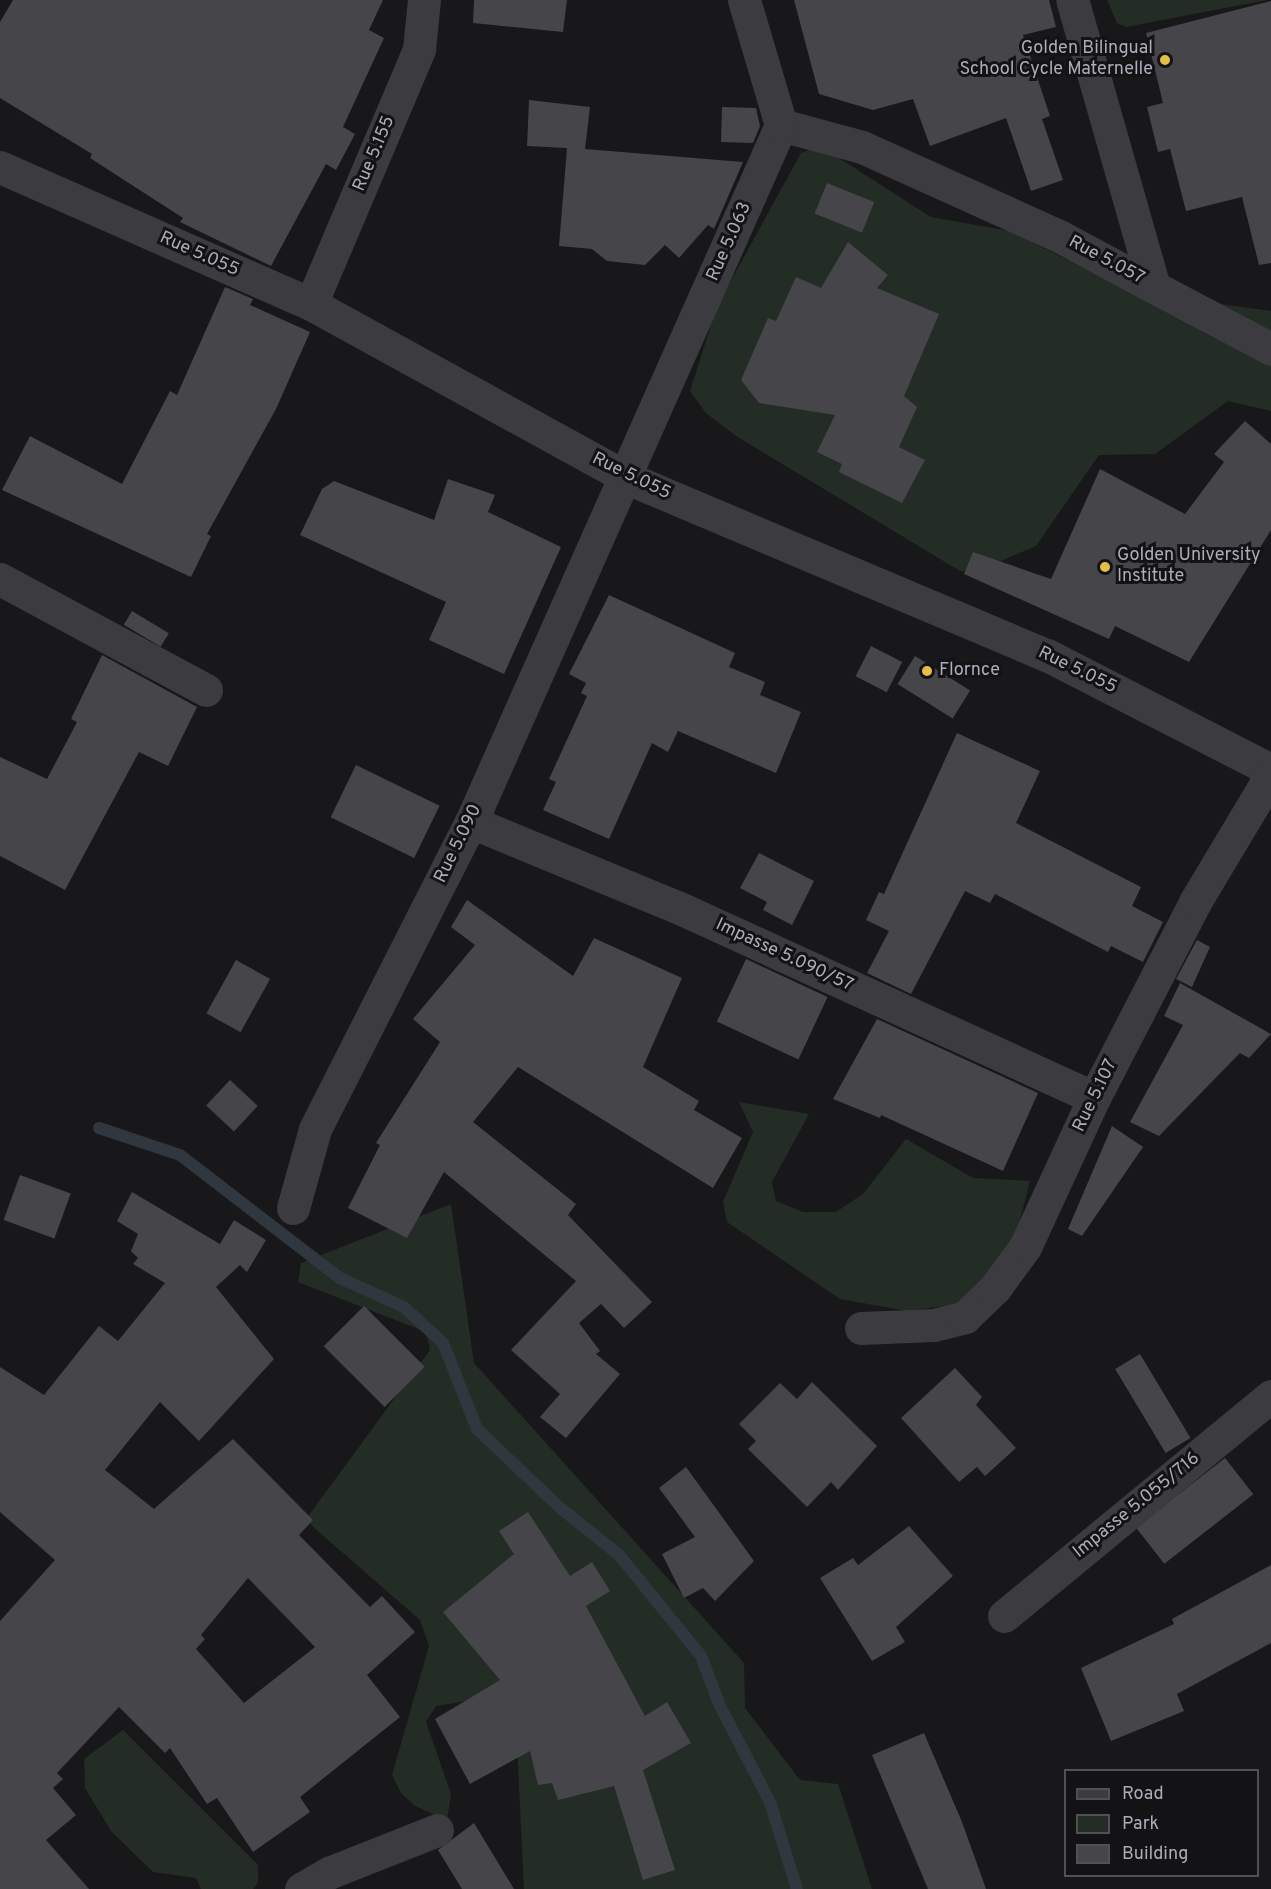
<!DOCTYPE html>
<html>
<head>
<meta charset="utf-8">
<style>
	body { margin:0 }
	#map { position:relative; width:1271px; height:1889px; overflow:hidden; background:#18181a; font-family:Overpass,sans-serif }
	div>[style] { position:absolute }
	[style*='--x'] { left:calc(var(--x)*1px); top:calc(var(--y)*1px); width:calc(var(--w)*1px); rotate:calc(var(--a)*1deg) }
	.green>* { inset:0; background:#242c26 }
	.stream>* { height:12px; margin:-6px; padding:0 6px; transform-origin:6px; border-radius:6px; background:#31373f }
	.building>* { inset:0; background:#45454a; transform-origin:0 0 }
	.minor>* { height:33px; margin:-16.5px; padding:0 16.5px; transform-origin:16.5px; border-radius:16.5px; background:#3b3b40 }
	.dots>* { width:16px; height:16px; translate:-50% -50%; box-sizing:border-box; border:3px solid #131315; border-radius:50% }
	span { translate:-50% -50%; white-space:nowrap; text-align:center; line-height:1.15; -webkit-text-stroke:6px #131315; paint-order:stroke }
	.poi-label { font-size:18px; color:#abaeb8 }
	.right { translate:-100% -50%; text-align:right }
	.left { translate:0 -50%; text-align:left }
	.street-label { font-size:18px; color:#abaeb8 }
	.legend { position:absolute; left:1064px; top:1769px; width:195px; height:108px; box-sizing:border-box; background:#131315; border:2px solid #505156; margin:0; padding:8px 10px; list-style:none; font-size:18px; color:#abaeb8 }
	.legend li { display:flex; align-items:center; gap:12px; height:30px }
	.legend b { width:30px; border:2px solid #505156 }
</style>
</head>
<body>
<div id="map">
	<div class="green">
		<i style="clip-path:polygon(1107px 0,1267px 0,1126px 27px,1117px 23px)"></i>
		<i style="clip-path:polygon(820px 146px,931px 217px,1009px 231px,1133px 292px,1271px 311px,1271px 411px,1228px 401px,1155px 454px,1099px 455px,1036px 546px,978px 571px,960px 571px,736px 436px,706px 413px,690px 391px,717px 306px,801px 153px)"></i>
		<i style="clip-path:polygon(739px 1102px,809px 1114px,772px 1182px,776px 1201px,803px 1212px,836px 1212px,863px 1194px,906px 1139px,973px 1178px,1030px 1181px,1013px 1247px,969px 1303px,907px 1311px,840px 1299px,727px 1222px,723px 1202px,753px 1132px)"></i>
		<i style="clip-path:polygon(451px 1204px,474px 1363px,744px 1663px,745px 1708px,800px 1780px,838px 1784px,872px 1889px,524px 1889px,515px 1702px,510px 1694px,436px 1706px,426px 1722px,451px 1794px,447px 1820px,415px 1806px,401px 1793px,392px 1775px,429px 1646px,420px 1620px,311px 1525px,309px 1515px,430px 1350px,426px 1332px,298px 1282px,301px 1263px)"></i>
		<i style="clip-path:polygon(123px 1730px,258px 1865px,258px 1883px,253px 1889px,201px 1889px,196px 1878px,153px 1872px,111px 1831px,85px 1788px,84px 1759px)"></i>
	</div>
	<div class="stream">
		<i style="--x:99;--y:1128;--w:85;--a:18.4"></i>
		<i style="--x:180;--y:1155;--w:202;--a:37.6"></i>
		<i style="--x:340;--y:1278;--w:70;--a:24.4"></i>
		<i style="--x:404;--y:1307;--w:53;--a:42.7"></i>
		<i style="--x:443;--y:1343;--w:92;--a:68.4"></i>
		<i style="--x:477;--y:1429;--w:112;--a:43.5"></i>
		<i style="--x:558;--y:1506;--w:78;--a:38.8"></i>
		<i style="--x:619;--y:1555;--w:130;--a:50.9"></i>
		<i style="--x:701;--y:1656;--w:53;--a:69.2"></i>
		<i style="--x:720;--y:1706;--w:108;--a:62.5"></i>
		<i style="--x:770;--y:1802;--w:91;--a:72.8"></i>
	</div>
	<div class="building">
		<i style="clip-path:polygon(13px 0,383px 0,369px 30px,384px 38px,343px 127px,355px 134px,336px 170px,326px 164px,271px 266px,180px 222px,183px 218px,90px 158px,92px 154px,0 98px,0 22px)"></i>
		<i style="clip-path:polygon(474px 0,567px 0,563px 32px,473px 23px)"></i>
		<i style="clip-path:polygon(794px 0,1049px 0,1056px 27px,1023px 35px,1050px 116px,1042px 119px,1063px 180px,1031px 191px,1006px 118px,930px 146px,913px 99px,873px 110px,819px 94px)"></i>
		<i style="clip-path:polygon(1271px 1px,1271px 263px,1259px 265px,1242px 197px,1186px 211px,1170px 149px,1158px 152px,1147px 107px,1163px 103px,1146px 33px)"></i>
		<i style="clip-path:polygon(529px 100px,590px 107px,585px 149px,743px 162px,714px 229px,708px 225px,679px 258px,665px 245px,645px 265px,607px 261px,592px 249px,559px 246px,567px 148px,527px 146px)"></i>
		<i style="clip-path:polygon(722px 107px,756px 108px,760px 126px,753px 143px,721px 142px)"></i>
		<i style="left:827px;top:183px;width:51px;height:33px;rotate:22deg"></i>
		<i style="clip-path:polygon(848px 242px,888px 275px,877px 288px,939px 314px,904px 396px,917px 407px,899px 447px,925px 460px,902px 503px,839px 472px,842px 464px,817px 452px,835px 415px,759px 403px,741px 380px,768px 318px,776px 321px,796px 277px,821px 288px)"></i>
		<i style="clip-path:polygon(225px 287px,253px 299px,250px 305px,310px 332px,276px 409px,207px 534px,211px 536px,191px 577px,2px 490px,30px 436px,122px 484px,170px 391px,177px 395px)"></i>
		<i style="clip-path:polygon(1245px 421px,1271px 444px,1271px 530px,1189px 662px,1115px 626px,1109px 639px,964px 574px,973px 552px,1051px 579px,1100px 469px,1185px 514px,1224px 462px,1214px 454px)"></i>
		<i style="clip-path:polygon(448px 479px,495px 495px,488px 512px,561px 547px,504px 674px,429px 640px,446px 602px,300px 535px,322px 489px,334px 481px,434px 520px)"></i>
		<i style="clip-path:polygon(609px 595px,735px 653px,729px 667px,765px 682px,760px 695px,801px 712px,776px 773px,678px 731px,668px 752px,652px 743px,609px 839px,543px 810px,556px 782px,549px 779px,587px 696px,581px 693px,586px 683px,569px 674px)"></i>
		<i style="left:132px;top:611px;width:43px;height:16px;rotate:31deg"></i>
		<i style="left:871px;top:646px;width:35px;height:34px;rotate:27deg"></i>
		<i style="clip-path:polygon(102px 655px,197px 707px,168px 766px,139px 752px,65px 890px,0 856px,0 757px,47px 779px,77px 722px,71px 719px)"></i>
		<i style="left:915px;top:656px;width:65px;height:33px;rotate:32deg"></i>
		<i style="clip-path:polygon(957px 733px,1040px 771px,1016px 823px,1141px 887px,1132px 906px,1163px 922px,1143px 962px,1111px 946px,1108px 952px,995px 894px,990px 903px,965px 891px,911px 994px,867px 973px,889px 931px,866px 920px,879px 892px,884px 894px)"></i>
		<i style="left:356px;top:765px;width:93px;height:58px;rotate:26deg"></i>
		<i style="clip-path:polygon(759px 853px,814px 881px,792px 925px,763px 910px,767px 902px,740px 888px)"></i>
		<i style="clip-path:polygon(467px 900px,573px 976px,594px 938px,682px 978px,643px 1067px,699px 1101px,694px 1110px,742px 1138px,713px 1188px,518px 1067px,473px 1122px,576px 1204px,568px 1215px,652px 1302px,624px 1328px,601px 1304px,579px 1323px,600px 1351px,596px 1354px,620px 1374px,566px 1438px,540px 1417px,560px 1394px,511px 1350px,576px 1281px,444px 1172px,407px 1238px,348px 1208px,380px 1145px,376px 1143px,440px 1042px,413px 1019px,475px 945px,451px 927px)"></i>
		<i style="clip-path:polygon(1197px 940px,1210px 947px,1192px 987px,1176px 979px)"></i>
		<i style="left:746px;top:959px;width:90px;height:69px;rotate:25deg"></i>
		<i style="left:236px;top:960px;width:39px;height:61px;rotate:29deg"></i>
		<i style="clip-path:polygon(1180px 983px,1271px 1034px,1249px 1058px,1240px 1053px,1159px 1136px,1130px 1122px,1183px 1025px,1164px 1016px)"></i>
		<i style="clip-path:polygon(877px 1019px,1038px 1093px,1003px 1171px,881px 1115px,880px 1118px,833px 1099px)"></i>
		<i style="left:230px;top:1080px;width:38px;height:35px;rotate:43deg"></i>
		<i style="clip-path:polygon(1112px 1126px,1143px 1147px,1082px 1236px,1068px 1229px)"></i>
		<i style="left:20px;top:1175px;width:54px;height:48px;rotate:20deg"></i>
		<i style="clip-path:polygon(evenodd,132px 1192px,220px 1244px,234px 1220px,266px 1240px,247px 1272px,240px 1265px,216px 1287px,274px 1359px,199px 1441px,160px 1402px,105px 1470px,154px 1509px,233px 1439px,313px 1520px,299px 1535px,370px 1607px,382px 1596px,415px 1632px,367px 1675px,400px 1717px,300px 1797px,310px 1812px,253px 1852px,217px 1798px,207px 1804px,170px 1748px,165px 1753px,119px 1707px,57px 1773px,63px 1779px,53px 1788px,76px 1815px,46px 1840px,89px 1889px,0 1889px,0 1621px,55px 1560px,0 1512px,0 1367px,44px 1395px,99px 1326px,118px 1341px,165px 1283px,133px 1264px,138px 1258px,131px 1251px,138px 1234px,117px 1221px,132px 1192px,248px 1578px,315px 1647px,244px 1703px,196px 1649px,205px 1639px,201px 1635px,248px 1578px)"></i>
		<i style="left:364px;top:1306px;width:86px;height:57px;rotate:45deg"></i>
		<i style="left:1140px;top:1354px;width:98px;height:29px;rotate:59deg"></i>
		<i style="clip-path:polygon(955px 1368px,982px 1397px,976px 1405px,1016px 1448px,985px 1476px,977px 1467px,959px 1482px,901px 1418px)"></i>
		<i style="clip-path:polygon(812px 1382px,877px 1446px,838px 1490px,831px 1482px,807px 1507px,748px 1449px,756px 1441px,739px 1424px,780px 1383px,797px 1399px)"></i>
		<i style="left:1225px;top:1458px;width:46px;height:113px;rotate:52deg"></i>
		<i style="clip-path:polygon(686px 1467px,754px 1561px,715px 1601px,703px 1588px,684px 1598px,662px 1554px,695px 1537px,659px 1488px)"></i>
		<i style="clip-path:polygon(528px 1512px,570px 1576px,592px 1562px,610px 1591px,586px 1606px,645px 1716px,667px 1702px,691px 1743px,643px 1770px,675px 1870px,643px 1880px,614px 1786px,558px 1800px,552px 1783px,538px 1785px,530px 1751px,470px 1784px,435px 1719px,500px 1680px,443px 1612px,514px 1554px,499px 1531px)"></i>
		<i style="clip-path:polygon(909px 1526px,953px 1576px,896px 1627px,905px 1642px,872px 1661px,820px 1578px,853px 1558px,858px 1565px)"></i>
		<i style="clip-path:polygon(1271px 1565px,1271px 1643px,1177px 1694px,1184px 1711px,1111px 1741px,1081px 1668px,1174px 1624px,1172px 1619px)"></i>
		<i style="clip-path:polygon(924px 1733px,962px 1822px,986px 1889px,928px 1889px,872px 1755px)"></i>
		<i style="clip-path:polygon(474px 1823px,514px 1889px,462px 1889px,438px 1850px)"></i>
	</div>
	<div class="minor">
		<i style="--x:781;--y:125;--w:84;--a:15.2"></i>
		<i style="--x:862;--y:147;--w:218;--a:24.3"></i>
		<i style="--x:1061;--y:237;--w:106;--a:28.3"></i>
		<i style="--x:1154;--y:287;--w:298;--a:-105.9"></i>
		<i style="--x:0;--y:167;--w:340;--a:23.8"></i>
		<i style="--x:311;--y:304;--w:361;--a:28.8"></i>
		<i style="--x:627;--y:478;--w:456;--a:22.9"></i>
		<i style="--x:1047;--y:655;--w:252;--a:27.2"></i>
		<i style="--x:1154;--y:287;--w:132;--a:27.9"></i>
		<i style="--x:311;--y:304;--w:277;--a:-67"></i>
		<i style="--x:419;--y:49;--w:49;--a:-84.2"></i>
		<i style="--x:0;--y:579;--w:234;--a:28.3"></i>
		<i style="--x:471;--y:822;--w:230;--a:22.4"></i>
		<i style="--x:684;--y:910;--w:451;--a:24.6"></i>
		<i style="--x:293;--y:1208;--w:82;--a:-74.4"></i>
		<i style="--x:315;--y:1129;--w:344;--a:-63.1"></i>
		<i style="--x:471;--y:822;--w:763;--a:-66.02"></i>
		<i style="--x:781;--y:125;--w:130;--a:-106.5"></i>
		<i style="--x:861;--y:1328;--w:73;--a:-2.4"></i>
		<i style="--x:934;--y:1325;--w:32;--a:-14"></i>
		<i style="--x:965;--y:1317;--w:42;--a:-44"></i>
		<i style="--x:995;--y:1288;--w:51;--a:-53.8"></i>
		<i style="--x:1025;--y:1247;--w:164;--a:-65.2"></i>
		<i style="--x:1094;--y:1098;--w:220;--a:-62.7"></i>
		<i style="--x:1195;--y:902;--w:148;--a:-59.1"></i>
		<i style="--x:1004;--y:1616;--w:346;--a:-39.5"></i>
		<i style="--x:301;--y:1889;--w:34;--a:-30"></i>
		<i style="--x:331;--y:1872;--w:114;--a:-21.6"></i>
	</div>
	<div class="dots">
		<i style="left:1165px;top:60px;background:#e3bf47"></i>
		<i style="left:1105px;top:567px;background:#e3bf47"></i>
		<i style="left:927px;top:671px;background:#e3bf47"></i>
	</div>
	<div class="poi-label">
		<span class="right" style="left:1153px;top:60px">Golden Bilingual<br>School Cycle Maternelle</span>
		<span class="left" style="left:1117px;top:567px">Golden University<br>Institute</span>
		<span class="left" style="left:939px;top:671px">Flornce</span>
	</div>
	<div class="street-label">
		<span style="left:375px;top:154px;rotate:-67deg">Rue 5.155</span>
		<span style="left:730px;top:242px;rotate:-66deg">Rue 5.063</span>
		<span style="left:199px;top:255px;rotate:24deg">Rue 5.055</span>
		<span style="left:1106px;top:261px;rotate:28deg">Rue 5.057</span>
		<span style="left:631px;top:477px;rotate:26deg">Rue 5.055</span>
		<span style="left:1077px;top:671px;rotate:26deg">Rue 5.055</span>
		<span style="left:459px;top:844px;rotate:-64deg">Rue 5.090</span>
		<span style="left:784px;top:956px;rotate:25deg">Impasse 5.090/57</span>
		<span style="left:1096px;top:1096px;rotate:-64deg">Rue 5.107</span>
		<span style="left:1137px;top:1506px;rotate:-39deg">Impasse 5.055/716</span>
	</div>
	<ul class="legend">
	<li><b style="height:8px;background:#3b3b40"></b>Road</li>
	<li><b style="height:16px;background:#242c26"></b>Park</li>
	<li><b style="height:16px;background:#45454a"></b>Building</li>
	</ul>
</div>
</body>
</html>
